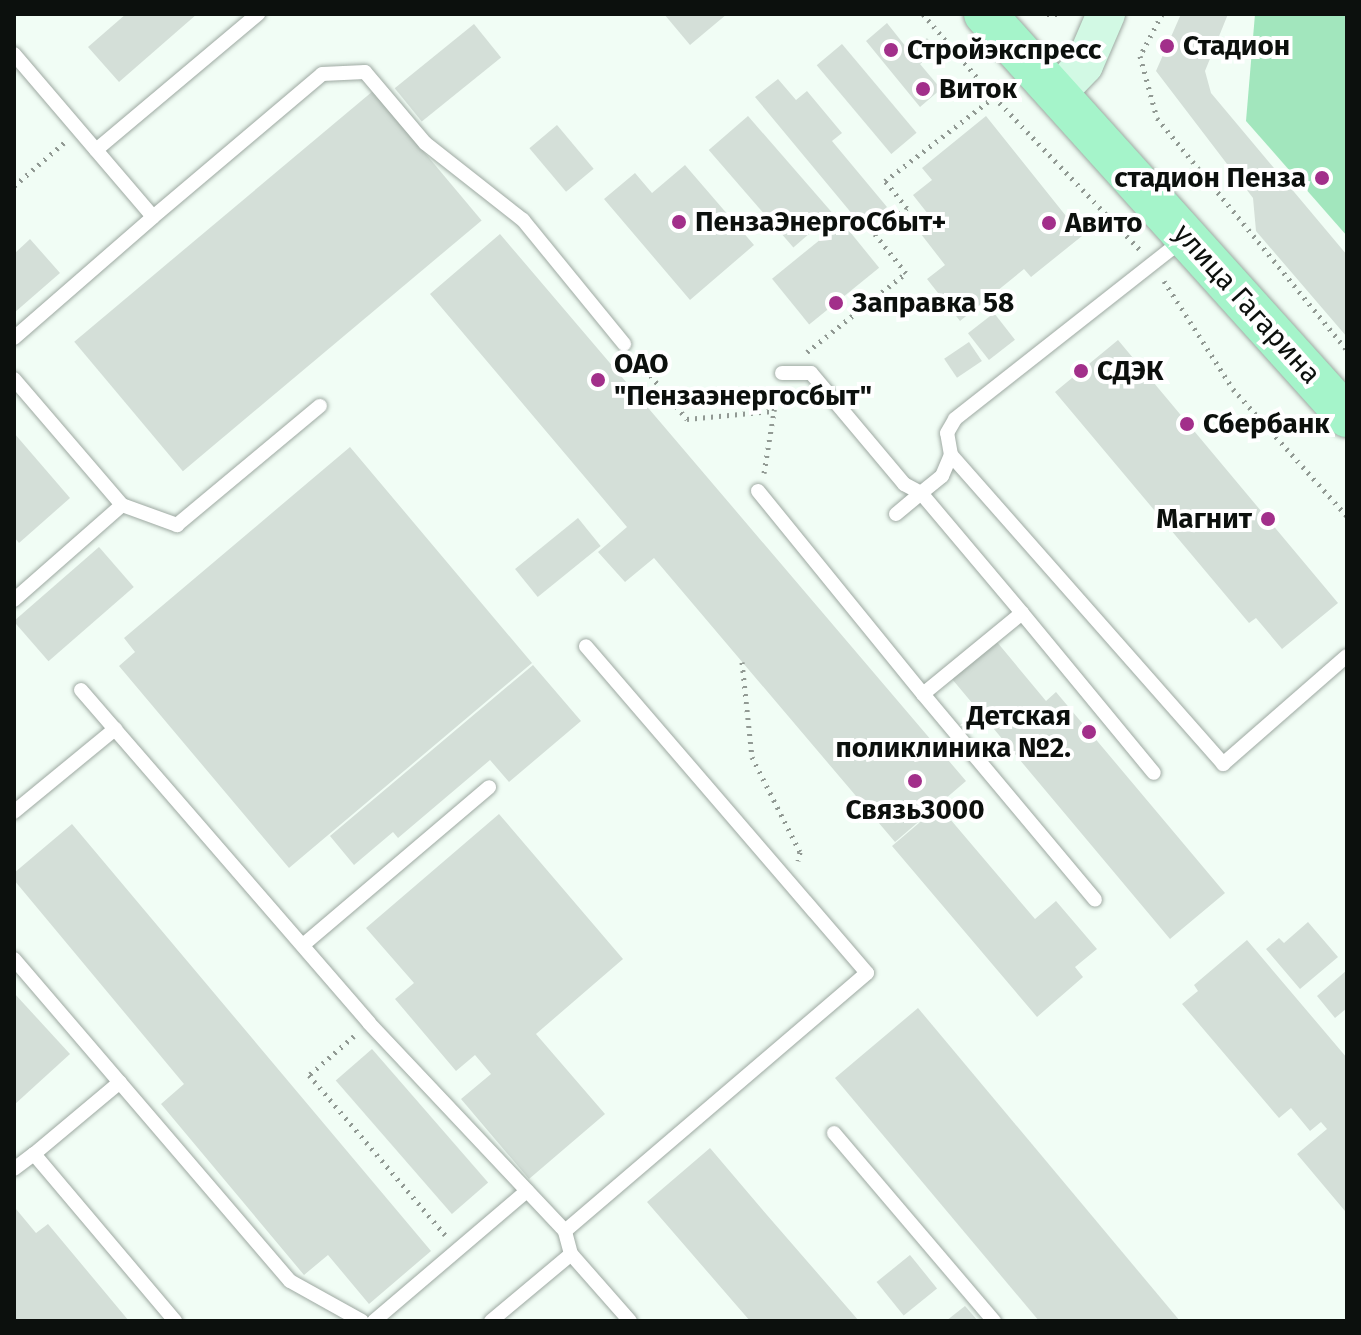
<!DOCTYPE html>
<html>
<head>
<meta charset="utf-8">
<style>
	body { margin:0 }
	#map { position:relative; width:1361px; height:1335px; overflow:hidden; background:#f1fdf5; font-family:"Fira Sans",sans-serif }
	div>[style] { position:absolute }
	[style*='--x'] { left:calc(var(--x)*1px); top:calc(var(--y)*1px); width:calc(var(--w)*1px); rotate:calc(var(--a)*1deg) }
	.green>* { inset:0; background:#a2e6bd }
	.building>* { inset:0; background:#d4dfd8; transform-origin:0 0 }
	.path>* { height:5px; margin-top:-2.5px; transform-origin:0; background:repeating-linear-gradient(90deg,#919993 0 2px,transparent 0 8px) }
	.roads { filter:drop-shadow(0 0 2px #9ea9a2) drop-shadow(0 0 2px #9ea9a2) }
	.service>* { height:14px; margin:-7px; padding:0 7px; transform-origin:7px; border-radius:7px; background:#fff }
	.secondary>* { height:38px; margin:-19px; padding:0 19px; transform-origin:19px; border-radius:19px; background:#d2f9e4 }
	.primary>* { height:42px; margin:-21px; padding:0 21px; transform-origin:21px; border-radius:21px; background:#a5f4ca }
	.dots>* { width:22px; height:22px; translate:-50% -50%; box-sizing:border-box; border:4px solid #fff; border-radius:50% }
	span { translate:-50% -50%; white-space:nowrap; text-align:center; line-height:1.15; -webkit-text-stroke:8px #fff; paint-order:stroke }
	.poi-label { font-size:28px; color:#0c100d; font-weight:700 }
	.left { translate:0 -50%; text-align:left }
	.right { translate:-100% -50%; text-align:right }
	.street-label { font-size:28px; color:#0c100d }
	.frame { position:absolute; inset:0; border:16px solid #0c100d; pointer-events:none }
</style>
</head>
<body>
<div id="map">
	<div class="green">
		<i style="clip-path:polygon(1255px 14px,1347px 14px,1347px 236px,1246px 121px)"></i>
	</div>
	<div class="building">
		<i style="clip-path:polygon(126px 14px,197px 14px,119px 82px,88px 47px)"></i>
		<i style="clip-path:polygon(664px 14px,727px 14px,690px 45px)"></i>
		<i style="clip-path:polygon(1181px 14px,1228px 14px,1205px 71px,1211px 93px,1347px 255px,1347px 337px,1256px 231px,1253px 198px,1156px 71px)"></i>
		<i style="clip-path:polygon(887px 23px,910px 52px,927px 38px,937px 50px,920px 64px,941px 89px,920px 107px,866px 41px)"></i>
		<i style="left:474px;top:24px;width:43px;height:102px;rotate:51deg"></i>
		<i style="left:842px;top:44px;width:116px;height:33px;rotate:50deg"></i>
		<i style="clip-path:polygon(778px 79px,796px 100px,807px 91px,842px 133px,832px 141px,887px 207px,863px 227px,755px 97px)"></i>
		<i style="left:373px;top:91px;width:169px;height:390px;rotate:50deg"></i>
		<i style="left:748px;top:116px;width:129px;height:52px;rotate:49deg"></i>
		<i style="clip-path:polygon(986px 116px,1082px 236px,1031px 277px,1024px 269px,960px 321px,927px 279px,945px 265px,914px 225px,928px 214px,913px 195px,932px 180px,922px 168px)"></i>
		<i style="left:557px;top:125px;width:57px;height:36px;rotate:50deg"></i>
		<i style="clip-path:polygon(685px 165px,754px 245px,690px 300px,604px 199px,635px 173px,652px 193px)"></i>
		<i style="left:842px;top:222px;width:59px;height:90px;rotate:51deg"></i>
		<i style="clip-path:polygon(500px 234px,966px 781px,895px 842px,654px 558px,625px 582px,598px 552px,627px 527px,430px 294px)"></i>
		<i style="clip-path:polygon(30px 239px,60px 273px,14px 313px,14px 254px)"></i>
		<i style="left:994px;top:313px;width:34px;height:33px;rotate:52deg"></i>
		<i style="clip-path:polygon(1118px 340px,1338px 603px,1282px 649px,1256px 618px,1249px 623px,1055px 392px)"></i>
		<i style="left:969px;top:342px;width:23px;height:30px;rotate:56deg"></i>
		<i style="clip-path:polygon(14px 433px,70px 498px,19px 543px,14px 537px)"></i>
		<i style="clip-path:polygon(350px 447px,532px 663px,289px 868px,119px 666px,135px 652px,124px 638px)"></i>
		<i style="left:578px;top:518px;width:36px;height:81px;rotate:51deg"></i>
		<i style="left:99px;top:547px;width:53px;height:113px;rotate:49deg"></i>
		<i style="clip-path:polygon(997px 642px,1046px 701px,1056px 692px,1225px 893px,1170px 939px,952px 679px)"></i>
		<i style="clip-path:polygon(533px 665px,581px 721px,509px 782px,490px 760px,398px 838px,393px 832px,354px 865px,330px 836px)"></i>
		<i style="clip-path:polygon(939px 806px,1035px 919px,1056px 901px,1097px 949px,1075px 967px,1083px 977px,1037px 1017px,892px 846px)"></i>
		<i style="clip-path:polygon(499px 814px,623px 959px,536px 1034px,605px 1114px,529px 1179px,461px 1099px,491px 1074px,475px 1055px,456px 1071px,395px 999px,414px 983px,366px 928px)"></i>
		<i style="clip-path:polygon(72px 824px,431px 1251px,369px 1304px,328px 1255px,304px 1275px,161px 1104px,184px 1084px,14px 880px,14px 873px)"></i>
		<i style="clip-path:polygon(1308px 922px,1338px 957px,1300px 989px,1266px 949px,1279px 938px,1284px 943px)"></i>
		<i style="clip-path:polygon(1247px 940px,1347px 1058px,1345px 1211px,1297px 1154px,1327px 1129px,1321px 1122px,1310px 1131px,1291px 1108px,1279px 1118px,1182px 1004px,1198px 991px,1194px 985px)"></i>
		<i style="clip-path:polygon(1347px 970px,1347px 1008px,1335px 1018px,1317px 996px)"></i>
		<i style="clip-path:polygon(14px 993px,70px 1054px,14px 1105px)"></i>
		<i style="clip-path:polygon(918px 1008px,1180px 1321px,1039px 1321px,835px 1078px)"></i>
		<i style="left:372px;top:1049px;width:177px;height:48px;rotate:49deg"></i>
		<i style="clip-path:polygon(710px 1148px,761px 1208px,859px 1321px,750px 1321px,647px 1202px)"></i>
		<i style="clip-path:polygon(16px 1209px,36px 1233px,48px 1224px,129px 1321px,14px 1321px)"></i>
		<i style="left:910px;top:1255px;width:43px;height:43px;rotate:51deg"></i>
		<i style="clip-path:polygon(965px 1306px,978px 1321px,946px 1321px)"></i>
	</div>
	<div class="path">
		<i style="--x:923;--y:14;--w:109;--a:49.5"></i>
		<i style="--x:994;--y:97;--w:213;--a:46.3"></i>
		<i style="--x:1047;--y:14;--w:10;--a:0"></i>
		<i style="--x:1162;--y:14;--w:47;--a:117.6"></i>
		<i style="--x:1140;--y:56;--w:64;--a:74.7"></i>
		<i style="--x:1157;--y:118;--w:300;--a:50.7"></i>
		<i style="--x:14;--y:186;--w:69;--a:-40.9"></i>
		<i style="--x:1164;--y:281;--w:128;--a:57.4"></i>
		<i style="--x:1233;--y:389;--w:171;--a:48.1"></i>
		<i style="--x:807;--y:352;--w:127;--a:-38.6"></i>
		<i style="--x:906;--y:273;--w:50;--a:-128.5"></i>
		<i style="--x:875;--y:234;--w:41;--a:-39.1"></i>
		<i style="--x:907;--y:208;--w:35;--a:-129"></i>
		<i style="--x:885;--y:181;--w:138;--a:-37.6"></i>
		<i style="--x:635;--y:357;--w:81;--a:50"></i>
		<i style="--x:687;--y:419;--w:87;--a:-5.3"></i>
		<i style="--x:774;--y:411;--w:21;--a:-79"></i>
		<i style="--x:764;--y:473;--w:63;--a:-80.8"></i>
		<i style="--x:742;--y:662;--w:96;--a:84"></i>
		<i style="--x:752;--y:757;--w:106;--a:63.2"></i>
		<i style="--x:800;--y:852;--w:9;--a:103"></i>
		<i style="--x:354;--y:1036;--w:60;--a:139.1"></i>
		<i style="--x:309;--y:1075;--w:210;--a:49.6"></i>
	</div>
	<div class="roads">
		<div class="service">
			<i style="--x:14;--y:54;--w:214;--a:49.5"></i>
			<i style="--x:153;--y:217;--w:221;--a:-40.2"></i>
			<i style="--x:322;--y:74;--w:43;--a:-2.7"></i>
			<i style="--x:365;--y:72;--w:93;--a:49.8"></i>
			<i style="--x:425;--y:143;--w:125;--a:38.2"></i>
			<i style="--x:523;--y:220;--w:160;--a:50.8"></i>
			<i style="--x:96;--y:150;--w:212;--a:-40"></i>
			<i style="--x:14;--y:338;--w:184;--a:-41"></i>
			<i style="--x:782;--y:373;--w:29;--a:0"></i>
			<i style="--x:811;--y:373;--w:145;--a:50"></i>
			<i style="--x:904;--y:484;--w:19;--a:28"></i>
			<i style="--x:921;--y:493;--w:27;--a:-39"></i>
			<i style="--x:942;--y:476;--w:23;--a:-67"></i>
			<i style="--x:951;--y:455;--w:22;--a:-100"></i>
			<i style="--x:947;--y:433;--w:16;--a:-60"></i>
			<i style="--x:955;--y:419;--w:291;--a:-38.2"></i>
			<i style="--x:14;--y:379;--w:166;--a:49.4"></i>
			<i style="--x:122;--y:505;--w:144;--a:138.7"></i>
			<i style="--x:951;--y:455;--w:412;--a:48.6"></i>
			<i style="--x:1223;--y:764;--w:164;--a:-41.1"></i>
			<i style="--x:758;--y:491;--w:262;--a:50.9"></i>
			<i style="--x:122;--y:505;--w:59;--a:20"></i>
			<i style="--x:177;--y:525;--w:186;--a:-39.8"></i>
			<i style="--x:896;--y:514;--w:33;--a:-40"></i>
			<i style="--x:921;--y:493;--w:157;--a:49.9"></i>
			<i style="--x:1022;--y:613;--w:128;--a:140.7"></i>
			<i style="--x:923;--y:694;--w:268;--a:50.1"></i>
			<i style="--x:1022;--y:613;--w:207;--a:50.5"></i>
			<i style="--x:81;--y:690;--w:440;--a:49.1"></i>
			<i style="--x:369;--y:1023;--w:286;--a:46.7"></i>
			<i style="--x:14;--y:812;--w:131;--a:-39.4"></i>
			<i style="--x:303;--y:945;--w:244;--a:-40.3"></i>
			<i style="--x:14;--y:959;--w:424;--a:49.4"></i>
			<i style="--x:290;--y:1281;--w:82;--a:29.1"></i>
			<i style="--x:834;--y:1133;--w:247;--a:49.6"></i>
			<i style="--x:34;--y:1154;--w:112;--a:-39.9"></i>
			<i style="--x:14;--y:1169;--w:25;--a:-37"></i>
			<i style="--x:34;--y:1154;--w:219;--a:49.8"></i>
			<i style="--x:571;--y:1254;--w:24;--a:-105"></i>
			<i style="--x:565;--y:1231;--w:397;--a:-40.5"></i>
			<i style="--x:867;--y:973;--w:431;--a:-130.7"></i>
			<i style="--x:374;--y:1321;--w:201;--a:-40.4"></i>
			<i style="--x:491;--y:1321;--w:104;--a:-39.9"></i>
			<i style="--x:571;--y:1254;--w:89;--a:48.6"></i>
		</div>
		<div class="secondary">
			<i style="--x:1056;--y:94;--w:40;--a:-46"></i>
			<i style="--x:1084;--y:65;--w:56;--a:-66.7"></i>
		</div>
		<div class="primary">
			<i style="--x:985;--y:14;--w:541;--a:48"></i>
		</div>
	</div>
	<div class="dots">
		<i style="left:1167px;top:46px;background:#a22f8a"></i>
		<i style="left:891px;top:50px;background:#a22f8a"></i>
		<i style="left:923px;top:89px;background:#a22f8a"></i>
		<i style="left:1322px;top:178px;background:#a22f8a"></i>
		<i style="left:679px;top:222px;background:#a22f8a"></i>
		<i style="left:1049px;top:223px;background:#a22f8a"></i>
		<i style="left:836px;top:303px;background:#a22f8a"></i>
		<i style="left:1081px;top:371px;background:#a22f8a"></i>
		<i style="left:598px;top:380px;background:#a22f8a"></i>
		<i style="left:1187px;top:424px;background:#a22f8a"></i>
		<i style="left:1268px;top:519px;background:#a22f8a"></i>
		<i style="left:1089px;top:732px;background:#a22f8a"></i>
		<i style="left:915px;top:781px;background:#a22f8a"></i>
	</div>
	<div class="poi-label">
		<span class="left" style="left:1183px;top:46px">Стадион</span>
		<span class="left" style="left:907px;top:50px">Стройэкспресс</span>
		<span class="left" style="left:939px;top:89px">Виток</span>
		<span class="right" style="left:1306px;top:178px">стадион Пенза</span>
		<span class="left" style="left:695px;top:222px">ПензаЭнергоСбыт+</span>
		<span class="left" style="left:1065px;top:223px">Авито</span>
		<span class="left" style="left:852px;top:303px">Заправка 58</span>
		<span class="left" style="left:614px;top:380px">ОАО<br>"Пензаэнергосбыт"</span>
		<span class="left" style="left:1097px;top:371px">СДЭК</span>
		<span class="left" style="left:1203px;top:424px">Сбербанк</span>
		<span class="right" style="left:1252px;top:519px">Магнит</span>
		<span class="right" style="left:1071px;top:732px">Детская<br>поликлиника №2.</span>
		<span style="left:915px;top:810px">Связь3000</span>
	</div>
	<div class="street-label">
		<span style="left:1247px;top:304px;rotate:48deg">улица Гагарина</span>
	</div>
	<div class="frame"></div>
</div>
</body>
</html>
